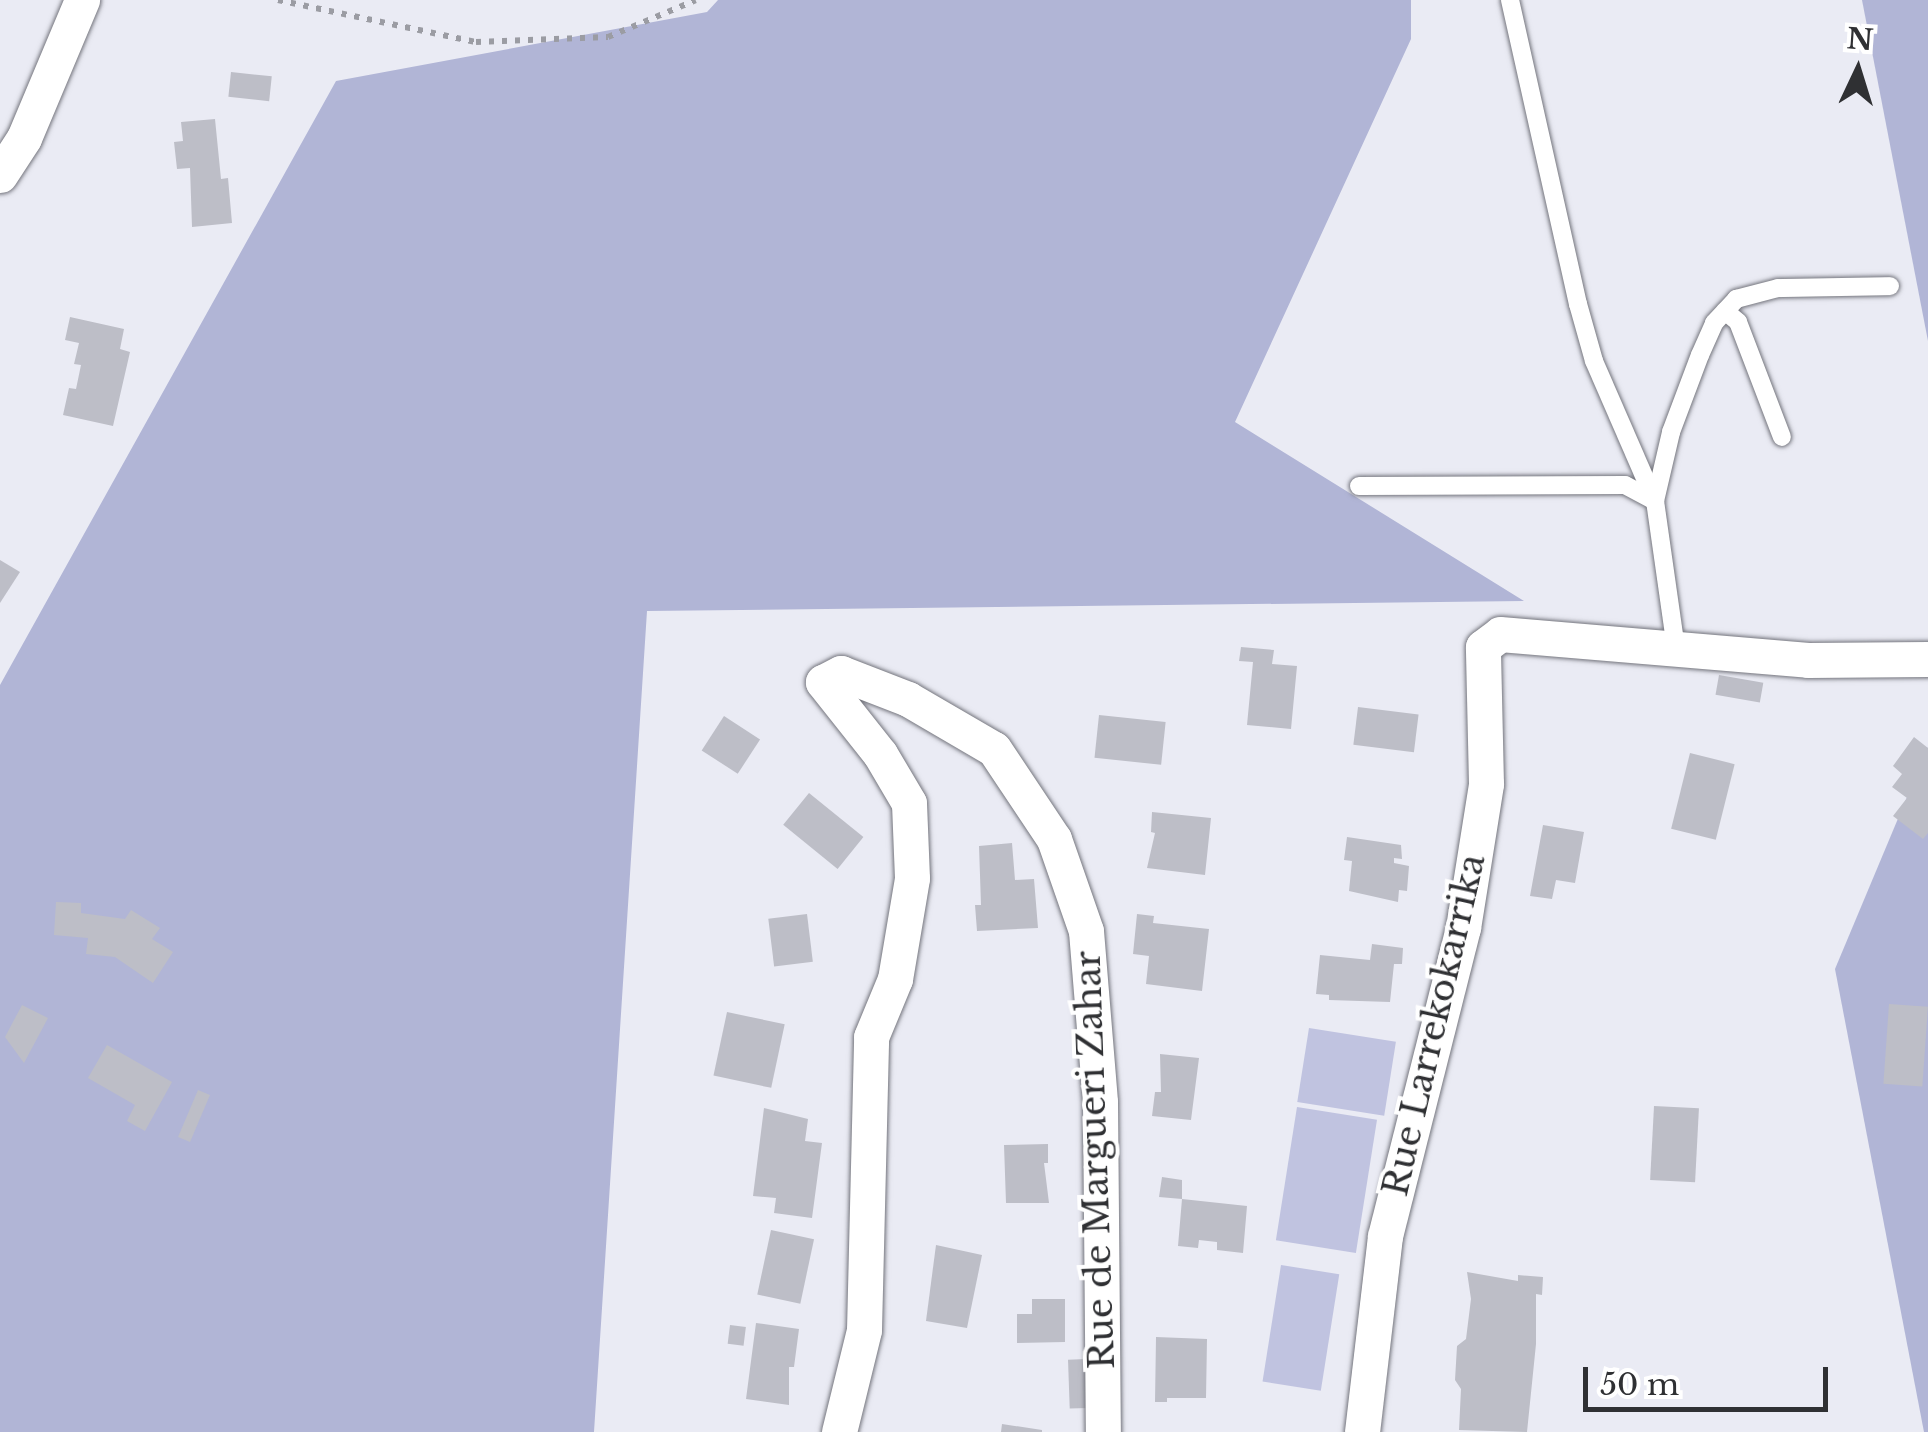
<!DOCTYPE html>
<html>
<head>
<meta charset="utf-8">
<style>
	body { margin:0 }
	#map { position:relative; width:1928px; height:1432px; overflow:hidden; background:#eaebf4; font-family:"Libre Baskerville",serif }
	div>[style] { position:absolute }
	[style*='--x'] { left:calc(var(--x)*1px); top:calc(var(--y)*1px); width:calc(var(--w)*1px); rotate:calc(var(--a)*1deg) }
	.green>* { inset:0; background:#c0c3e0; transform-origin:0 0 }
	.forest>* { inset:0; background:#b1b5d6 }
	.building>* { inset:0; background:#bdbec7; transform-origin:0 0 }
	.path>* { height:6px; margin-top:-3px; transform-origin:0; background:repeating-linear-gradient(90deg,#9b9ca3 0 5px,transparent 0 13px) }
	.roads { filter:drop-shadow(0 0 2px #74757d) drop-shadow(0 0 2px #74757d) }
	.lane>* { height:18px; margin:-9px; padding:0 9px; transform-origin:9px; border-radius:9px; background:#fff }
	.street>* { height:35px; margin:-17.5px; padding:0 17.5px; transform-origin:17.5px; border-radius:17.5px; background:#fff }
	span { translate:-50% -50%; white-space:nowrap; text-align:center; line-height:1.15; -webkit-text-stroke:8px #fff; paint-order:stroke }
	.street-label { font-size:35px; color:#2f3033 }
	.north { position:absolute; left:1808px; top:20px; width:100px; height:100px; -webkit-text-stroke:8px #fff; paint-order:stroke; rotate:4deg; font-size:28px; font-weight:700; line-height:40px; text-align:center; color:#2f3033 }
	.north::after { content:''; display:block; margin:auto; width:35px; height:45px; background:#2f3033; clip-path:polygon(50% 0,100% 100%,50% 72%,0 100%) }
	.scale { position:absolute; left:1583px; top:1367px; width:245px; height:45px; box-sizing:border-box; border:5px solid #2f3033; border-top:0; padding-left:12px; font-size:30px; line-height:35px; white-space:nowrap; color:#2f3033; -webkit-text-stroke:8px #fff; paint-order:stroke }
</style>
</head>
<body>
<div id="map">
	<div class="green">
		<i style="left:1309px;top:1028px;width:88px;height:75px;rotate:9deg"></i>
		<i style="left:1297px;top:1107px;width:81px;height:135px;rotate:9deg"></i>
		<i style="left:1281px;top:1265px;width:59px;height:118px;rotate:9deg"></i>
	</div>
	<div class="forest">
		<i style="clip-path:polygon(718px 0,1411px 0,1411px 39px,1235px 422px,1524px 601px,647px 611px,594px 1432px,0 1432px,0 685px,336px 81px,707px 12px)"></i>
		<i style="clip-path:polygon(1862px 0,1928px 0,1928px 341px)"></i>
		<i style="clip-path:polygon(1928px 747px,1928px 1432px,1924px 1432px,1835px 969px)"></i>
	</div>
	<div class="building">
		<i style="left:231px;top:72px;width:41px;height:25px;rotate:6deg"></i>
		<i style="clip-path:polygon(215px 119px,221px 179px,228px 178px,232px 223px,192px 227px,190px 168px,177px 169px,174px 142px,183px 141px,181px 122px)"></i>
		<i style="clip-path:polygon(70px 317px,124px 329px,120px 349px,130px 352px,113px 426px,63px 415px,69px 388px,76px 389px,81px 365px,74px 364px,79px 343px,65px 340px)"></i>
		<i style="clip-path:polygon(0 560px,20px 572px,0 603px)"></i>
		<i style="clip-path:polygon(1241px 647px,1274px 650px,1272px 664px,1297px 666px,1291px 729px,1247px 725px,1253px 662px,1239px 661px)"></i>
		<i style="left:1719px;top:675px;width:45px;height:20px;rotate:10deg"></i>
		<i style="left:1358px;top:707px;width:61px;height:38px;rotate:7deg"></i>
		<i style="left:1099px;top:715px;width:67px;height:43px;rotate:6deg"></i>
		<i style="left:724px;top:716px;width:43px;height:41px;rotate:33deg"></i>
		<i style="clip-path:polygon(1914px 737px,1928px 748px,1928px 833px,1923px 839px,1893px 816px,1907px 798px,1892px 787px,1902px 774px,1893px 766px)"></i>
		<i style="left:1690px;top:753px;width:46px;height:78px;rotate:14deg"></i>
		<i style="left:809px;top:793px;width:70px;height:41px;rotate:39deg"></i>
		<i style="clip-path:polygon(1152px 812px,1211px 818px,1205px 875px,1147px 868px,1155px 833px,1151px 832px)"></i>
		<i style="clip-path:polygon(1543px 825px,1584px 832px,1575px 883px,1556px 880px,1552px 899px,1530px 896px)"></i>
		<i style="clip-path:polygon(1347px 837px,1401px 845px,1402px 859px,1394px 858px,1394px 863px,1409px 866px,1407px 891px,1399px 890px,1398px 902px,1349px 891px,1352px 861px,1344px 860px)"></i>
		<i style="clip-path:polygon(1012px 843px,1015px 880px,1034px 879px,1038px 928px,977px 931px,975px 905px,981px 905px,979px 846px)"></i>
		<i style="clip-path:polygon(56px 902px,81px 903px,81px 913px,125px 919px,131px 910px,160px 928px,152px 939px,173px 952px,153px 983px,115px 957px,86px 954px,88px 938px,54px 935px)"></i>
		<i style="left:807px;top:914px;width:48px;height:39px;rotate:83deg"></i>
		<i style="clip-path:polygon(1137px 914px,1154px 916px,1153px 923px,1209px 929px,1202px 991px,1146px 984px,1149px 956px,1133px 954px)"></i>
		<i style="clip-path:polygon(1372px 944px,1403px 948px,1402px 964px,1394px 964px,1390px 1002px,1329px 1000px,1329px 995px,1316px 994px,1320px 955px,1370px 960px)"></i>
		<i style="left:1889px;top:1004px;width:39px;height:80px;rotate:4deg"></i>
		<i style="clip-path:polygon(22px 1005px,48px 1018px,24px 1063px,5px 1037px)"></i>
		<i style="left:727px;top:1012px;width:59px;height:65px;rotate:12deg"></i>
		<i style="clip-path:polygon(107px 1045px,172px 1082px,145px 1131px,127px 1121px,135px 1105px,88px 1078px)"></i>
		<i style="clip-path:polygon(1160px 1054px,1199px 1058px,1191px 1120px,1152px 1116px,1155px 1092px,1161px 1092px)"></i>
		<i style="left:198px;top:1090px;width:13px;height:51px;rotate:23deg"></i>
		<i style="left:1654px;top:1106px;width:45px;height:74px;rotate:3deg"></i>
		<i style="clip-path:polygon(764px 1108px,808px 1119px,805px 1141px,822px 1143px,812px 1218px,774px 1213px,776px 1198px,753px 1196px)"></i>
		<i style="clip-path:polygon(1048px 1144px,1048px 1163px,1044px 1163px,1049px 1203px,1006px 1203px,1004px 1145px)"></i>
		<i style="clip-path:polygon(1162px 1177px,1182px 1180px,1182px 1199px,1247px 1206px,1243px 1253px,1217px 1250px,1217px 1242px,1199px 1240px,1198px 1248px,1178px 1246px,1182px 1199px,1159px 1197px)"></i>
		<i style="left:771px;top:1230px;width:44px;height:66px;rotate:12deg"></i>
		<i style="clip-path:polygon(936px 1245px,982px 1255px,967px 1328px,926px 1321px)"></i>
		<i style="clip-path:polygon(1467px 1272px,1518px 1281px,1518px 1275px,1543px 1277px,1542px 1295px,1536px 1294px,1536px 1344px,1527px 1432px,1459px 1430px,1461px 1389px,1455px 1380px,1457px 1346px,1466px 1339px,1471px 1299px)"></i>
		<i style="clip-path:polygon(1032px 1299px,1065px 1299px,1065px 1342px,1017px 1343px,1017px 1314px,1032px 1314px)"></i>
		<i style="clip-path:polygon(756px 1323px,799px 1329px,794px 1367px,789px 1367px,789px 1405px,746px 1399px)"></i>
		<i style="left:730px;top:1325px;width:16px;height:19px;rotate:7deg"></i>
		<i style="clip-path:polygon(1156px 1337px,1207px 1339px,1206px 1398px,1167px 1398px,1167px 1402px,1155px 1402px)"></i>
		<i style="left:1086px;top:1359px;width:49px;height:18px;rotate:88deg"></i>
		<i style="clip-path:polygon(1002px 1424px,1042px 1430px,1042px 1432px,1001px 1432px)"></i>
	</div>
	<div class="path">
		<i style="--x:278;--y:0;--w:202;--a:12"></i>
		<i style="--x:476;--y:42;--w:132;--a:-2.2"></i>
		<i style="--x:608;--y:37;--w:95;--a:-22.8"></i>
	</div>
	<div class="roads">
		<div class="lane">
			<i style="--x:1510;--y:0;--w:312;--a:77.4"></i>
			<i style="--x:1578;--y:304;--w:59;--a:74.3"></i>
			<i style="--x:1594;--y:361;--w:153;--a:66.5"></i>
			<i style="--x:1655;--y:501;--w:149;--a:81.9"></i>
			<i style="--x:1725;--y:311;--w:17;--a:40"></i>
			<i style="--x:1738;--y:322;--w:123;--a:69.1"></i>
			<i style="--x:1359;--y:486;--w:266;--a:-0.2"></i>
			<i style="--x:1625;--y:485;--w:34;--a:28"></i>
			<i style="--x:1655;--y:501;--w:71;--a:-76.9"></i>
			<i style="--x:1671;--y:432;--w:82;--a:-69.4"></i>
			<i style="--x:1700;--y:355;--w:35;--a:-66"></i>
			<i style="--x:1714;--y:323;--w:33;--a:-47"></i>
			<i style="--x:1736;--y:299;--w:43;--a:-14.7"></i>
			<i style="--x:1778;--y:288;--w:112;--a:-1"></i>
		</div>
		<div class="street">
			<i style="--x:0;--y:175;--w:44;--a:-57"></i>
			<i style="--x:24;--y:138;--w:150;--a:-67.2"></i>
			<i style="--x:839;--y:1432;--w:105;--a:-76.2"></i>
			<i style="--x:864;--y:1330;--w:293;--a:-88.6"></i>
			<i style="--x:871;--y:1037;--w:63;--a:-67.5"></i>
			<i style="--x:895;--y:979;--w:102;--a:-80.4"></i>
			<i style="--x:912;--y:878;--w:75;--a:-92.3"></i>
			<i style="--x:909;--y:803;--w:57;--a:-120.6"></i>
			<i style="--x:880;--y:754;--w:92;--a:-128.4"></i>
			<i style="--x:823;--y:682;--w:20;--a:-27"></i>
			<i style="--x:841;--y:673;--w:72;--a:21.2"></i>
			<i style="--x:908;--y:699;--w:99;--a:30.2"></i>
			<i style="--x:994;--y:749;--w:108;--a:56.3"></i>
			<i style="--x:1054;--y:839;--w:97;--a:70.8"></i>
			<i style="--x:1086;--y:931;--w:172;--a:85.3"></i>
			<i style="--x:1100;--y:1102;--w:330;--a:89.5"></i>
			<i style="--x:1362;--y:1432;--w:197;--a:-83.3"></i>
			<i style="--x:1385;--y:1236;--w:318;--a:-75.8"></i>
			<i style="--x:1463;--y:928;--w:146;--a:-80.9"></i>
			<i style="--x:1486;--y:784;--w:137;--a:-91.3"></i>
			<i style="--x:1483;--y:647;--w:21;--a:-37"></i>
			<i style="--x:1500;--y:634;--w:309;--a:4.8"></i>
			<i style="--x:1808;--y:660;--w:120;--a:-0.5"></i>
		</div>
	</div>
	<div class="street-label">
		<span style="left:1434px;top:1025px;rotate:-77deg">Rue Larrekokarrika</span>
		<span style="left:1095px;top:1160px;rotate:-92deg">Rue de Margueri Zahar</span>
	</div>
	<div class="north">N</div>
	<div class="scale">50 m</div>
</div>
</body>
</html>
